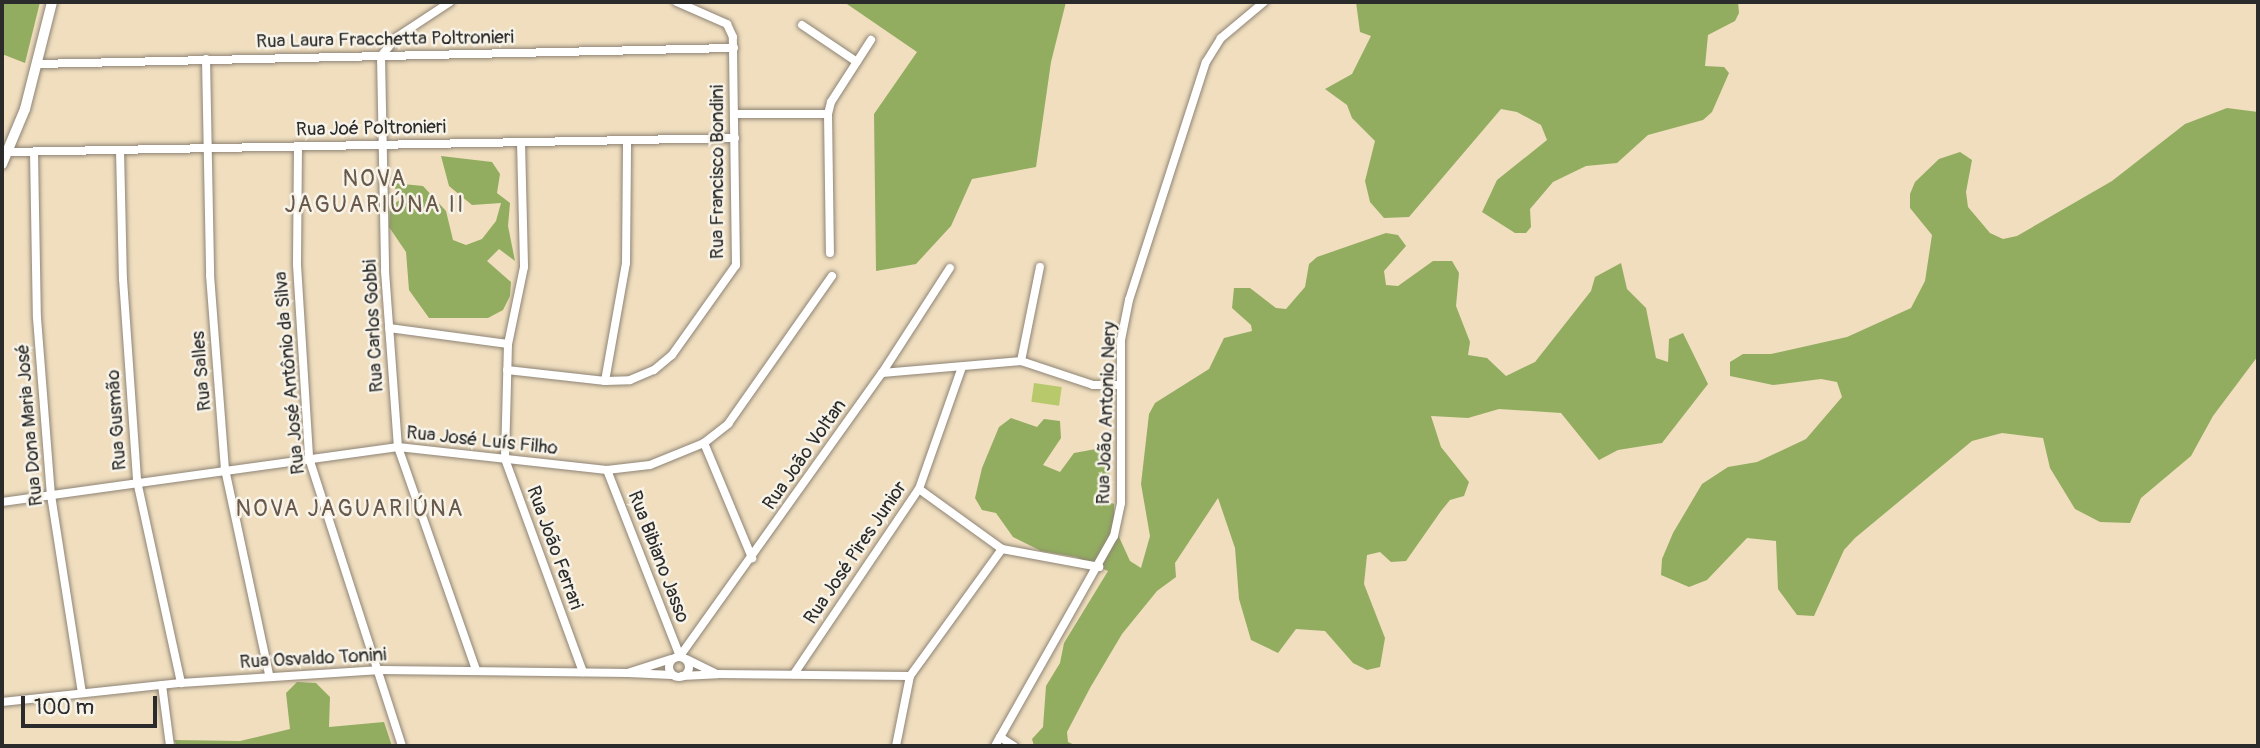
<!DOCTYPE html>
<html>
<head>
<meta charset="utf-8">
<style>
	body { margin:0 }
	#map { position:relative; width:2260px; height:748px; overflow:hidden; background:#f0debf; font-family:Pangolin,sans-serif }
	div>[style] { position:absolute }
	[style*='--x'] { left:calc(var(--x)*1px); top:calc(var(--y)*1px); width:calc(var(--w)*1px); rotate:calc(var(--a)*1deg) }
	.green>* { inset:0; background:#b8c96c; transform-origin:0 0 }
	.forest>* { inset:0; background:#92ad60 }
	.roads { filter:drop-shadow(0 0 2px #8e8475) drop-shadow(0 0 2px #8e8475) }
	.minor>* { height:8px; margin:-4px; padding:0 4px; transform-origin:4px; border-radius:4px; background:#fff }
	.minor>.ring { margin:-4px; padding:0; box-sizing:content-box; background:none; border:8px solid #fff; border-radius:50% }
	.tertiary>* { height:10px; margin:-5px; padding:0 5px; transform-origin:5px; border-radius:5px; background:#fff }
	span { translate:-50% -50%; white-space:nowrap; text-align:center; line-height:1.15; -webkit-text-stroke:5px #f7f3e8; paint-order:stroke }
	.street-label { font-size:19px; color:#2b2b2b }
	.quarter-label { font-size:23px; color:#68584a; letter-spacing:2px }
	.frame { position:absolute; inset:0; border:4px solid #2b2b2b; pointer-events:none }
	.scale { position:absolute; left:21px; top:696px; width:136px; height:32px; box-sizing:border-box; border:4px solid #2b2b2b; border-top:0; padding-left:9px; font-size:21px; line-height:24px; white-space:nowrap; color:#2b2b2b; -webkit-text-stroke:5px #f7f3e8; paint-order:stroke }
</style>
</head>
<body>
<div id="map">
	<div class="green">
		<i style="left:1034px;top:383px;width:28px;height:19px;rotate:8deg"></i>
	</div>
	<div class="forest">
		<i style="clip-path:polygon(2px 2px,40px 2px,25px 63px,2px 54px)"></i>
		<i style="clip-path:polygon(844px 2px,1066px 2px,1051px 62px,1036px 167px,972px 179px,951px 226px,916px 264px,876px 271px,874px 114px,917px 52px)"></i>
		<i style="clip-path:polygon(1356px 2px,1738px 2px,1739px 13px,1735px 21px,1708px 35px,1705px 66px,1724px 67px,1729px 73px,1712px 112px,1703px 120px,1648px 135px,1617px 163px,1586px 166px,1553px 182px,1530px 209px,1531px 227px,1526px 233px,1515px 233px,1482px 212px,1497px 180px,1547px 140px,1541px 125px,1517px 112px,1501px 109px,1409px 217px,1384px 218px,1370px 202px,1365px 181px,1375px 141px,1352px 118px,1347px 105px,1325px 89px,1352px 74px,1371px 36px,1360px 32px)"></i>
		<i style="clip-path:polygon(2227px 108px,2258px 112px,2258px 356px,2213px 416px,2191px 456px,2141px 498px,2130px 523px,2100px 522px,2075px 509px,2050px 468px,2043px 438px,2002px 433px,1972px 441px,1855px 538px,1844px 550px,1814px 616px,1797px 615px,1778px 589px,1776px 541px,1747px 538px,1707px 580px,1689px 587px,1661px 575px,1662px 559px,1673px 533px,1702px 484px,1728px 467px,1757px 462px,1806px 439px,1842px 397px,1837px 382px,1821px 379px,1773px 385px,1730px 376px,1730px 362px,1743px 354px,1771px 354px,1847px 337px,1911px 308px,1925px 281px,1932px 235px,1910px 208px,1910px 194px,1915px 182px,1939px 159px,1960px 152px,1972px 160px,1966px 192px,1968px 207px,1990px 233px,2003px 239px,2017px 236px,2112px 181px,2185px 124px)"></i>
		<i style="clip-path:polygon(441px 156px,492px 162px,500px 174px,497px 193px,510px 203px,508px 226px,515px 261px,499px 249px,487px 261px,511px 282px,510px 296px,503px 310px,488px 318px,429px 318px,409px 290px,406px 252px,389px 227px,390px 206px,400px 200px,393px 183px,423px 186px,446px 211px,453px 240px,466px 245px,482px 239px,496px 221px,501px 203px,472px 205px,449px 186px)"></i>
		<i style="clip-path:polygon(1386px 233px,1398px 235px,1406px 246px,1384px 271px,1386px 285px,1398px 286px,1433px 261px,1452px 261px,1459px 273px,1456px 306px,1470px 342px,1468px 355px,1487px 358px,1506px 376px,1535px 362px,1591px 291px,1595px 277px,1621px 263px,1627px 289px,1646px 308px,1656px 358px,1668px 362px,1669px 339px,1683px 333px,1708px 384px,1662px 443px,1618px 450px,1599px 460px,1561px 413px,1499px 409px,1468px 418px,1431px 416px,1441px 447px,1469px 482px,1464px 496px,1450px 500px,1441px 511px,1406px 561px,1391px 562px,1380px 552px,1367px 555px,1364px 584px,1385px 638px,1380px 667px,1367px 670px,1353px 663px,1325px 631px,1296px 629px,1278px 653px,1251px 640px,1239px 599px,1235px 548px,1218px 498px,1175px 563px,1176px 577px,1157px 591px,1122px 634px,1090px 688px,1067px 732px,1068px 742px,1077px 746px,1034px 746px,1032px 739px,1043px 727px,1046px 686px,1060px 663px,1064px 643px,1108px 571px,1076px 557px,1041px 551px,1013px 537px,996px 513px,982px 510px,975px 498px,982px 468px,999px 427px,1011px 418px,1037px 427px,1044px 419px,1060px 421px,1061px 438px,1043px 465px,1060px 472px,1074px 453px,1107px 447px,1110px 481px,1104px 492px,1095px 496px,1114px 504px,1114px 526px,1130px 561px,1141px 568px,1150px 536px,1141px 484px,1149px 414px,1155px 403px,1209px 369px,1224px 338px,1252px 331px,1251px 325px,1232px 308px,1234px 288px,1250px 288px,1276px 308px,1286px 309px,1305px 287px,1309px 264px,1317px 257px)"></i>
		<i style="clip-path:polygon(297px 682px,316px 683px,330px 697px,329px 727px,384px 722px,392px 746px,177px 746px,174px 740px,240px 741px,290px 729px,286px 693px)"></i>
	</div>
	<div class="roads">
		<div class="minor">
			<i style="--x:450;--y:2;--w:64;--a:146.6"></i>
			<i style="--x:397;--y:37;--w:25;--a:130"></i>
			<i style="--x:381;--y:56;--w:215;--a:88.9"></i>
			<i style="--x:385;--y:271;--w:176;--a:85.8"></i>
			<i style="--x:398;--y:447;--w:236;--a:70.7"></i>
			<i style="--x:802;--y:25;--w:66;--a:33.9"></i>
			<i style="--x:206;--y:59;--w:216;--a:88.9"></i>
			<i style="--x:210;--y:275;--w:195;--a:85.6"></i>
			<i style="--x:225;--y:469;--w:211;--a:77.9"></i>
			<i style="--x:37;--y:64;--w:697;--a:-1.32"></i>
			<i style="--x:735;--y:114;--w:93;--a:0"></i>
			<i style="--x:828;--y:114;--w:12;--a:-76"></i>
			<i style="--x:831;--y:102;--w:74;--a:-57.2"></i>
			<i style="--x:828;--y:114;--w:139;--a:89.2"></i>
			<i style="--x:521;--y:142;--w:125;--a:88.6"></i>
			<i style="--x:524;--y:267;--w:79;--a:101.7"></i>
			<i style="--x:508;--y:344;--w:115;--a:91.5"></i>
			<i style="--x:505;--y:459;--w:227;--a:69.9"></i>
			<i style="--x:298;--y:146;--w:119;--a:90.5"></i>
			<i style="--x:297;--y:265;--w:193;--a:86.4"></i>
			<i style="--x:309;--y:458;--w:303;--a:72.1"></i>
			<i style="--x:120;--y:150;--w:129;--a:88.7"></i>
			<i style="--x:123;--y:279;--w:202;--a:86"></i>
			<i style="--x:137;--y:481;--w:207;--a:77.7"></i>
			<i style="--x:8;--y:152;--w:727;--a:-1.1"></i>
			<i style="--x:34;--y:152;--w:166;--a:89"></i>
			<i style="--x:37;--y:318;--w:178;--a:85.5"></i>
			<i style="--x:51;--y:495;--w:200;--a:81.1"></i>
			<i style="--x:389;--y:328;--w:120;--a:7.7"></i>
			<i style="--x:1021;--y:361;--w:96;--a:-78.6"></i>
			<i style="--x:507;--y:370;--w:99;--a:6.4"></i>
			<i style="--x:605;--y:381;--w:25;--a:-2"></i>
			<i style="--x:630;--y:380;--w:26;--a:-23"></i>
			<i style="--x:654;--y:370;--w:23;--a:-40"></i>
			<i style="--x:672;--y:355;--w:110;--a:-54.6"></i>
			<i style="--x:736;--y:265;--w:228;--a:-90.8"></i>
			<i style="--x:733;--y:37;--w:14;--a:-115"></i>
			<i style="--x:727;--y:24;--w:55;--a:-156.3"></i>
			<i style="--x:882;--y:373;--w:140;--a:-4.9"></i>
			<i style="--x:1021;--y:361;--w:76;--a:18.4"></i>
			<i style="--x:1093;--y:385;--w:27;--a:0"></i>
			<i style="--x:605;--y:381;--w:120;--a:-79.9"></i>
			<i style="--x:626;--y:263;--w:123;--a:-89.5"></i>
			<i style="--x:704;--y:443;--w:125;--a:67.3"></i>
			<i style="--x:607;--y:470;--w:200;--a:68.6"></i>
			<i style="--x:919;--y:489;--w:102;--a:35.9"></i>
			<i style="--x:1002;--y:549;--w:99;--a:10.5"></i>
			<i style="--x:2;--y:502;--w:400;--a:-7.9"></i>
			<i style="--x:398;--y:447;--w:210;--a:6.3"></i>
			<i style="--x:607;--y:470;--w:43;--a:-6.6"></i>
			<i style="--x:650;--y:465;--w:58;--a:-22.2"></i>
			<i style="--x:704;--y:443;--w:31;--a:-38"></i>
			<i style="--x:728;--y:424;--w:181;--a:-54.9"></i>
			<i style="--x:680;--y:656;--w:348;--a:-54.5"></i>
			<i style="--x:882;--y:373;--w:125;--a:-57.1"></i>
			<i class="ring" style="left:669px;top:657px;width:12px;height:12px"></i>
			<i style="--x:671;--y:659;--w:45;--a:162"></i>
			<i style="--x:628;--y:673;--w:44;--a:2.6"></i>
			<i style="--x:717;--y:674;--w:193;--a:0.6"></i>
			<i style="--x:794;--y:674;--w:223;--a:-56"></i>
			<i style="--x:919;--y:489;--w:129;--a:-70.6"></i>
			<i style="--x:682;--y:676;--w:35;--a:-3"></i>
			<i style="--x:717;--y:674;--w:34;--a:-154"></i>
			<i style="--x:162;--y:685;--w:62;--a:82.5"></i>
			<i style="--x:2;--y:702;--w:180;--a:-6.1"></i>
			<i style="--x:181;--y:683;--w:200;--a:-3.7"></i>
			<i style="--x:381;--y:670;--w:247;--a:0.7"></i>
			<i style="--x:1000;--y:737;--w:17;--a:33"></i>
			<i style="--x:896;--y:746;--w:71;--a:-78.7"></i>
			<i style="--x:910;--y:676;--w:157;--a:-54.1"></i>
			<i style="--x:995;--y:746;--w:241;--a:-60.5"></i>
			<i style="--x:1114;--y:536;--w:34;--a:-78"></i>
			<i style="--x:1121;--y:503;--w:163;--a:-90"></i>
			<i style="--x:1121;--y:340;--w:41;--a:-78.7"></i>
			<i style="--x:1129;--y:300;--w:250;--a:-72.1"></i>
			<i style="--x:1206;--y:62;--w:28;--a:-58"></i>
			<i style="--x:1221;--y:38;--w:56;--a:-39.9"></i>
		</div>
		<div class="tertiary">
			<i style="--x:2;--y:164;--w:60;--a:-67.3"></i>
			<i style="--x:25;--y:109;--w:110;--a:-75.8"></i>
		</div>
	</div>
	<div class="street-label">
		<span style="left:385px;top:40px;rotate:-1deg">Rua Laura Fracchetta Poltronieri</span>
		<span style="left:371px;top:129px;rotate:-1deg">Rua Joé Poltronieri</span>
		<span style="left:718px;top:172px;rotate:-90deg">Rua Francisco Bondini</span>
		<span style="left:374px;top:326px;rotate:-93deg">Rua Carlos Gobbi</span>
		<span style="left:202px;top:371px;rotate:-95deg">Rua Salles</span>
		<span style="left:290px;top:373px;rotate:-95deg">Rua José Antônio da Silva</span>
		<span style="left:1107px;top:413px;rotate:-88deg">Rua João Antonio Nery</span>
		<span style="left:117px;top:420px;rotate:-94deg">Rua Gusmão</span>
		<span style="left:30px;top:425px;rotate:-95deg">Rua Dona Maria José</span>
		<span style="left:482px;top:441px;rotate:6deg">Rua José Luís Filho</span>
		<span style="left:805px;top:455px;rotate:-55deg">Rua João Voltan</span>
		<span style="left:554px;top:548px;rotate:70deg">Rua João Ferrari</span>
		<span style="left:856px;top:553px;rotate:-56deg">Rua José Pires Junior</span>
		<span style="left:658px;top:557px;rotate:69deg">Rua Bibiano Jasso</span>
		<span style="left:313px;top:659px;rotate:-3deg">Rua Osvaldo Tonini</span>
	</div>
	<div class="quarter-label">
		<span style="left:375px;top:192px">NOVA<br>JAGUARIÚNA II</span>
		<span style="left:350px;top:509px">NOVA JAGUARIÚNA</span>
	</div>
	<div class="frame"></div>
	<div class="scale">100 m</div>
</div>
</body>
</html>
